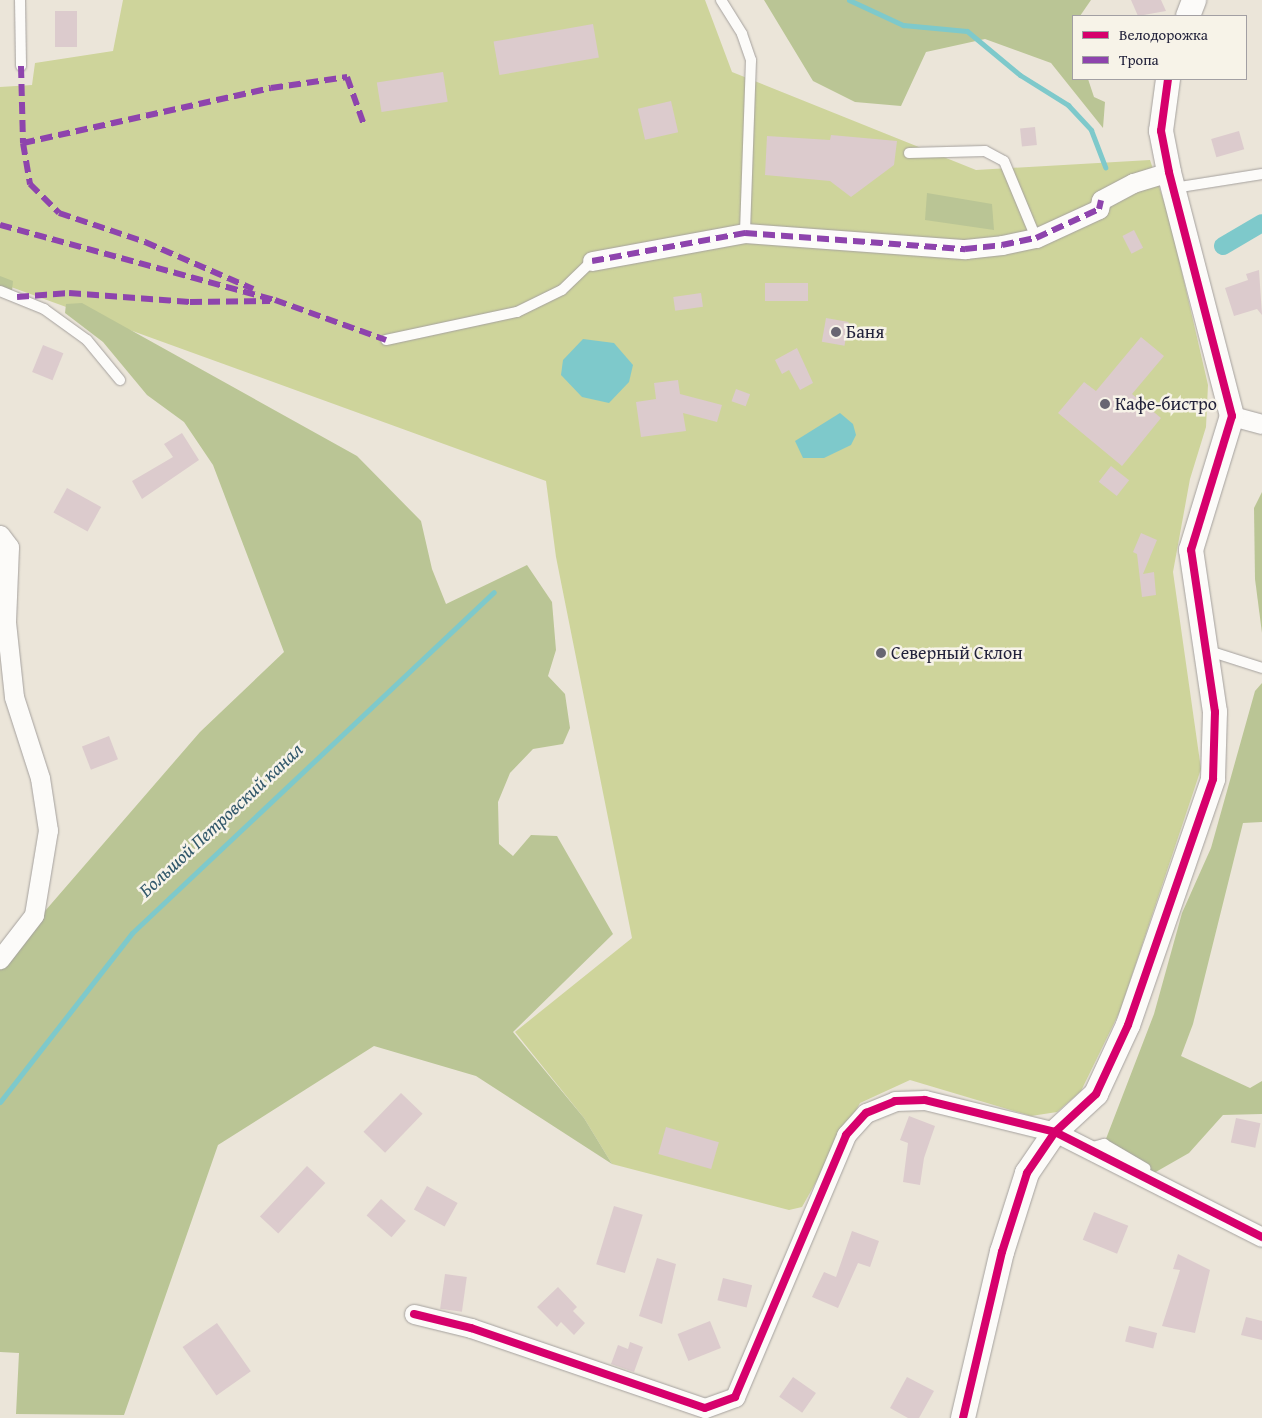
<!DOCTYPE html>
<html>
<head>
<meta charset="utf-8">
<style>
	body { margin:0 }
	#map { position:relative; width:1262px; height:1418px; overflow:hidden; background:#ebe5d9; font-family:"Gentium Book Plus",serif }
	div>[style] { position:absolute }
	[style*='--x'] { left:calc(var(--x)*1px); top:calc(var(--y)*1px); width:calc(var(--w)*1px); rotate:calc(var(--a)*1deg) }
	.green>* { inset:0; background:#ced49b }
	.forest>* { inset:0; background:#bac595 }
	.water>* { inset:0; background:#7ec9cb }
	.stream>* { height:5px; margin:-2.5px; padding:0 2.5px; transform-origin:2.5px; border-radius:2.5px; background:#7ec9cb }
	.canal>* { height:18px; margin:-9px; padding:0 9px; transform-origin:9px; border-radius:9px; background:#7ec9cb }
	.building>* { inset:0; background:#dccbcd; transform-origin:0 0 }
	.roads { filter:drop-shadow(0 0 1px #a5a19e) drop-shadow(0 0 1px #a5a19e) }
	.service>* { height:10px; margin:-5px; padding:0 5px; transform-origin:5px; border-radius:5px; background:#fcfbf9 }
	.minor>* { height:19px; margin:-9.5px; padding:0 9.5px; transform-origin:9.5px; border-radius:9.5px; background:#fcfbf9 }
	.tertiary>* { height:24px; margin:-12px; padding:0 12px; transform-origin:12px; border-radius:12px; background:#fcfbf9 }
	.quiet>* { height:6px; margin-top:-3px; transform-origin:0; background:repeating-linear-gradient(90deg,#8e44ad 0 12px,transparent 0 18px) }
	.cycleway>* { height:8px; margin:-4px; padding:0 4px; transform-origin:4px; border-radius:4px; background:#d6006c }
	.dots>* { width:14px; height:14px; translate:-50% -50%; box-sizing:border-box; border:2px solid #f7f3e8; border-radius:50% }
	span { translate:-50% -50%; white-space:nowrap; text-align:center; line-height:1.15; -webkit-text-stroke:5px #f7f3e8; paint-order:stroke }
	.poi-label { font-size:18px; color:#22223b }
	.left { translate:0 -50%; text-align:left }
	.water-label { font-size:19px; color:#32586b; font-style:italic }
	.legend { position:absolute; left:1072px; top:15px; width:175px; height:65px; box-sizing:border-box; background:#f7f3e8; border:1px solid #a29fa3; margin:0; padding:6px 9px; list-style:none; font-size:15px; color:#22223b }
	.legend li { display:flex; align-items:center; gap:10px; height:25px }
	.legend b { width:25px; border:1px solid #a29fa3 }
</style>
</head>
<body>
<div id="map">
	<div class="green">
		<i style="clip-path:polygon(123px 0,705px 0,732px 72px,976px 170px,1150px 160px,1169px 216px,1208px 385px,1206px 427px,1190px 479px,1173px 572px,1201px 769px,1120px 1011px,1081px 1091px,1057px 1112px,1031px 1116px,910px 1080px,860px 1103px,802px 1207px,789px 1210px,612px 1164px,584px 1118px,515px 1032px,632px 938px,556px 557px,546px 481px,0 283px,0 87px,32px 85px,35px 63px,113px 51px)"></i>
	</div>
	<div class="forest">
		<i style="clip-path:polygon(764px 0,1091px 0,1080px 16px,1073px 16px,1073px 79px,1088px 79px,1094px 97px,1105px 102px,1103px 128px,1051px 63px,985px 39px,926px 52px,901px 106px,855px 102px,813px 81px)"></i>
		<i style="clip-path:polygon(927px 193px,992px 204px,994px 230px,925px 220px)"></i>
		<i style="clip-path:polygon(0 276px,13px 281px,12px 291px,0 287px)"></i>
		<i style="clip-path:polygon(82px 303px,357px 456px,421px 521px,432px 569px,446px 604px,527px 565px,552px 602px,556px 650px,548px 676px,565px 694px,570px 728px,563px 744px,533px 749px,510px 773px,498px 802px,499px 844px,513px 856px,531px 835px,557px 836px,613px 934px,513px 1032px,584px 1118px,612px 1164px,476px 1076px,374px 1046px,218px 1145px,124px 1415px,16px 1414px,19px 1353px,0 1352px,0 963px,200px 732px,284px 652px,213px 465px,184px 422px,147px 395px,103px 342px,65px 313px,66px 304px)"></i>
		<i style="clip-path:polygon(1262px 492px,1262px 633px,1255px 579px,1254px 508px)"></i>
		<i style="clip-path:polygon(1262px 683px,1262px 822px,1243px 823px,1193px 1024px,1181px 1056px,1250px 1088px,1262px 1081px,1262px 1114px,1223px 1115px,1189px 1153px,1154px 1173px,1104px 1144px,1154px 1014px,1182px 913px,1211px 848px,1255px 691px)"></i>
	</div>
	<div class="water">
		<i style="clip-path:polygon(583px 339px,614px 343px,633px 365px,629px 382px,609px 403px,582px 397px,561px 375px,563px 360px)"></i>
		<i style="clip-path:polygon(840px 413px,853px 424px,856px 435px,851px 445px,824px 458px,803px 458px,795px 441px)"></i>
	</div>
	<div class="stream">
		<i style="--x:849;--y:0;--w:60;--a:24.8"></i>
		<i style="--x:903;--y:25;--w:64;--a:5.4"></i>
		<i style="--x:967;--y:31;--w:69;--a:39.7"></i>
		<i style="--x:1020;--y:75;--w:57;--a:32"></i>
		<i style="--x:1068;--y:105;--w:34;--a:47"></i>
		<i style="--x:1091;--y:130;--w:40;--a:69"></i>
		<i style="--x:0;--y:1102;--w:214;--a:-52"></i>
		<i style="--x:132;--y:933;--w:497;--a:-43.3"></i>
	</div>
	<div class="canal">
		<i style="--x:1223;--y:246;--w:45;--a:-30.5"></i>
	</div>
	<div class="building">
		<i style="clip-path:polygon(1131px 0,1161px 0,1166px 11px,1138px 16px)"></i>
		<i style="left:55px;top:11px;width:22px;height:36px"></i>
		<i style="left:593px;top:24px;width:34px;height:101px;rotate:80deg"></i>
		<i style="left:443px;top:72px;width:30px;height:67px;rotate:81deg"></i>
		<i style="left:671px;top:101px;width:32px;height:34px;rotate:77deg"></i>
		<i style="left:1035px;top:127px;width:18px;height:15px;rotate:84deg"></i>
		<i style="left:1239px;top:131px;width:19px;height:29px;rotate:74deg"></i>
		<i style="clip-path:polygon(831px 135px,897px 141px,894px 165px,851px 197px,830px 181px,765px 175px,767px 136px,830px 140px)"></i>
		<i style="left:1134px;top:230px;width:20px;height:13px;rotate:63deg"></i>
		<i style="clip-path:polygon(1259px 270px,1262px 315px,1257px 309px,1234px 316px,1225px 288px,1248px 280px,1246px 274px)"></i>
		<i style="left:808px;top:283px;width:18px;height:43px;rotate:90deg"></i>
		<i style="left:701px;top:293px;width:14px;height:28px;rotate:82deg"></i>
		<i style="left:826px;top:318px;width:23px;height:24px;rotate:10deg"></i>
		<i style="clip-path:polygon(1141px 337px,1164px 356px,1132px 394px,1161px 418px,1122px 466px,1058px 413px,1084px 382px,1096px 391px)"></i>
		<i style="left:43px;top:345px;width:22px;height:29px;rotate:22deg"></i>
		<i style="clip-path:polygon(797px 348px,813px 383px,800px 390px,789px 370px,782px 374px,775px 360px)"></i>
		<i style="clip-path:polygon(678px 380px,680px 394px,722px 405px,717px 422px,683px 413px,686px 431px,641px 437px,636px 402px,656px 399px,654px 383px)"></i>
		<i style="left:736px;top:389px;width:15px;height:13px;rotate:20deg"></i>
		<i style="clip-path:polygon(182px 433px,199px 460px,142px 499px,132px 481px,173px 457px,164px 444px)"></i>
		<i style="left:1111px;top:466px;width:23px;height:20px;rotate:38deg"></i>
		<i style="left:67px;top:488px;width:39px;height:28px;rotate:29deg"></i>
		<i style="clip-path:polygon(1141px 533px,1157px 540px,1143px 574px,1154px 572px,1156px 595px,1142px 597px,1137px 554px,1133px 552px)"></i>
		<i style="left:109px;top:736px;width:25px;height:29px;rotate:69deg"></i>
		<i style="left:401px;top:1093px;width:30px;height:54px;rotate:44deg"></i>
		<i style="clip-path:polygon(909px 1116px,935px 1126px,924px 1158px,920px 1185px,903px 1182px,908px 1143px,900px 1140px)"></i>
		<i style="left:1236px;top:1118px;width:25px;height:25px;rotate:12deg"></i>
		<i style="left:666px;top:1127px;width:55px;height:28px;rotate:16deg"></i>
		<i style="left:307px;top:1166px;width:25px;height:69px;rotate:43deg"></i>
		<i style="left:427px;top:1186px;width:35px;height:27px;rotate:29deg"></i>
		<i style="left:381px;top:1199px;width:33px;height:22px;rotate:41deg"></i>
		<i style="left:614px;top:1206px;width:30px;height:61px;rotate:17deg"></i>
		<i style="left:1094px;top:1212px;width:37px;height:30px;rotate:22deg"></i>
		<i style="clip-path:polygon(852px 1231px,879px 1241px,870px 1267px,858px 1263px,838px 1308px,812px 1297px,824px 1272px,836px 1277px)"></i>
		<i style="clip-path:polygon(1178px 1254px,1210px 1270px,1195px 1333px,1162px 1326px,1180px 1270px,1173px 1269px)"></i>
		<i style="clip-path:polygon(657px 1258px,676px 1264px,662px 1324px,639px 1316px)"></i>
		<i style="left:445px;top:1274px;width:22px;height:35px;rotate:8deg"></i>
		<i style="left:723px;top:1278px;width:30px;height:23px;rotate:14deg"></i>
		<i style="clip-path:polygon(558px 1287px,577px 1307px,573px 1311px,585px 1323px,574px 1335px,561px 1322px,557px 1327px,537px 1307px)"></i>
		<i style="clip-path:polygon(1246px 1317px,1262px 1321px,1262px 1340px,1241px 1335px)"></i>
		<i style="left:710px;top:1321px;width:29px;height:35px;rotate:68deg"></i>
		<i style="left:217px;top:1323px;width:59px;height:42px;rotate:55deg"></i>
		<i style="left:1129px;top:1326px;width:29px;height:16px;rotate:14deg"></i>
		<i style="clip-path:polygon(630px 1342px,643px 1347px,634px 1372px,611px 1364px,618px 1345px,628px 1349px)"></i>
		<i style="left:793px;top:1377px;width:28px;height:24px;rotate:35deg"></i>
		<i style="clip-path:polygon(907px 1377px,934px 1391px,919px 1418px,908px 1418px,890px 1408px)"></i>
	</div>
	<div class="roads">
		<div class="service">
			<i style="--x:20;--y:0;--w:66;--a:89.1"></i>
			<i style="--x:721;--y:0;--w:40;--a:58"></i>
			<i style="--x:742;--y:34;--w:28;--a:71"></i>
			<i style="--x:751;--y:60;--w:173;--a:92"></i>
			<i style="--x:909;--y:153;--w:76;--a:-1.5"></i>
			<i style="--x:985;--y:151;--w:21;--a:28"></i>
			<i style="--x:1004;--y:161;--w:83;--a:67.4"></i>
			<i style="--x:1174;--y:188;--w:89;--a:-9"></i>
			<i style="--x:0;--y:291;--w:48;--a:22.2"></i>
			<i style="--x:44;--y:309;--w:53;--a:35.8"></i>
			<i style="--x:87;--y:340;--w:52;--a:50.5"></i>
			<i style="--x:386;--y:340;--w:134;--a:-12.1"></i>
			<i style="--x:517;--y:312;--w:50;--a:-26.1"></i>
			<i style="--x:562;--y:290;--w:42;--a:-44"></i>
			<i style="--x:1206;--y:650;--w:59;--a:17.8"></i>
			<i style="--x:1089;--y:1148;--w:16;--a:-15"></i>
			<i style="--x:1104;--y:1144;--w:48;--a:30.3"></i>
		</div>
		<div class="minor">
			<i style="--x:592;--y:261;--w:156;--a:-10.4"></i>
			<i style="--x:745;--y:233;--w:221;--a:4.2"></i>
			<i style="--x:965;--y:249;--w:37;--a:-6"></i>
			<i style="--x:1002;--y:245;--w:35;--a:-12"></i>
			<i style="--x:1036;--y:238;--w:69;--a:-24.7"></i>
			<i style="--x:1099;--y:209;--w:9;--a:-77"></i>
			<i style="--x:1101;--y:200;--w:36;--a:-28"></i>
			<i style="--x:1133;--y:183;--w:38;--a:-17"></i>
			<i style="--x:1232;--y:416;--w:31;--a:15"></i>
			<i style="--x:0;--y:535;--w:15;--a:53"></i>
			<i style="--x:9;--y:547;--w:75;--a:92.3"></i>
			<i style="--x:6;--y:622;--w:75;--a:83.9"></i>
			<i style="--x:14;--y:697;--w:85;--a:72.2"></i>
			<i style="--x:40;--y:778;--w:53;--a:81.3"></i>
			<i style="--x:48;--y:830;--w:86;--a:99.4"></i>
			<i style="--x:34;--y:915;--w:56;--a:127.7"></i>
			<i style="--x:414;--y:1314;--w:59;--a:13.8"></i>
			<i style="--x:471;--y:1328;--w:247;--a:18.9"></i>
			<i style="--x:705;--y:1408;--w:32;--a:-20"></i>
			<i style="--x:735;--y:1397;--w:285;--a:-67"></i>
			<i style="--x:846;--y:1135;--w:30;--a:-48"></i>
			<i style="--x:866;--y:1113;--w:31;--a:-22"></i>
			<i style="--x:895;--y:1101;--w:30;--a:-2"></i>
			<i style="--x:925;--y:1100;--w:134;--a:13.8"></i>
			<i style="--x:1055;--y:1132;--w:232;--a:26.9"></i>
		</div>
		<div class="tertiary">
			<i style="--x:1188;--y:16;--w:17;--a:-69"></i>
			<i style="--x:963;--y:1418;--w:171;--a:-76.8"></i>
			<i style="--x:1002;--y:1252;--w:83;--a:-72.4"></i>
			<i style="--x:1027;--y:1173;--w:50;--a:-55.7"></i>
			<i style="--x:1055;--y:1132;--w:56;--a:-42.8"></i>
			<i style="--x:1096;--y:1094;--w:76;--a:-65.1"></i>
			<i style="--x:1128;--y:1025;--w:260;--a:-70.9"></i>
			<i style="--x:1213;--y:779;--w:67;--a:-88.3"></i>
			<i style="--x:1215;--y:712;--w:164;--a:-98.4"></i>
			<i style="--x:1191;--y:550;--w:140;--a:-73"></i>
			<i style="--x:1232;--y:416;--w:252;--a:-104.5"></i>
			<i style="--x:1169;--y:172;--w:42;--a:-101"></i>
			<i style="--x:1161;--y:131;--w:52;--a:-82.3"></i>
		</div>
	</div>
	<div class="quiet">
		<i style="--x:21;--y:66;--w:77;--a:88.5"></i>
		<i style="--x:23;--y:143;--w:254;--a:-12.5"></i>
		<i style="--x:271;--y:88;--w:77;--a:-8.2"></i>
		<i style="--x:347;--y:77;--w:51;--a:70.5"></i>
		<i style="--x:23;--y:143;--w:42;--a:80.3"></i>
		<i style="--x:30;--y:184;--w:41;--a:45"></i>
		<i style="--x:59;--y:213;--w:91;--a:18.6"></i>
		<i style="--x:145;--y:242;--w:118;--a:23.5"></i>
		<i style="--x:0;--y:225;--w:285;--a:15.3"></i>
		<i style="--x:275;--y:300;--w:118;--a:19.8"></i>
		<i style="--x:592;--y:261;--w:156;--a:-10.4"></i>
		<i style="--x:745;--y:233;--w:221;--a:4.2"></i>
		<i style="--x:965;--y:249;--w:37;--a:-6"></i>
		<i style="--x:1002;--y:245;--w:35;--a:-12"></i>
		<i style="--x:1036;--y:238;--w:69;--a:-24.7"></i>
		<i style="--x:1099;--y:209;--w:9;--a:-77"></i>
		<i style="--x:17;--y:297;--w:52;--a:-4.4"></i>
		<i style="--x:69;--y:293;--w:121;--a:4.3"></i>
		<i style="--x:190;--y:302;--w:80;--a:-0.7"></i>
	</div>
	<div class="cycleway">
		<i style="--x:414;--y:1314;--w:59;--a:13.8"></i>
		<i style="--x:471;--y:1328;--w:247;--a:18.9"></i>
		<i style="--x:705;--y:1408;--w:32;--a:-20"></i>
		<i style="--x:735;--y:1397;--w:285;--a:-67"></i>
		<i style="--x:846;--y:1135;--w:30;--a:-48"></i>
		<i style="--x:866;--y:1113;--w:31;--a:-22"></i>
		<i style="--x:895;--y:1101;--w:30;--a:-2"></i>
		<i style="--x:925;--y:1100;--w:134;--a:13.8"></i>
		<i style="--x:1055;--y:1132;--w:232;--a:26.9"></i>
		<i style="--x:963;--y:1418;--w:171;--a:-76.8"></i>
		<i style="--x:1002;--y:1252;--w:83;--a:-72.4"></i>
		<i style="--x:1027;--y:1173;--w:50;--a:-55.7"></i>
		<i style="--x:1055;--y:1132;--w:56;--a:-42.8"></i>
		<i style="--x:1096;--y:1094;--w:76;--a:-65.1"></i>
		<i style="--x:1128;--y:1025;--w:260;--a:-70.9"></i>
		<i style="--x:1213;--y:779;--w:67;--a:-88.3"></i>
		<i style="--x:1215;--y:712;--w:164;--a:-98.4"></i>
		<i style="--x:1191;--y:550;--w:140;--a:-73"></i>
		<i style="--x:1232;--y:416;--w:252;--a:-104.5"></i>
		<i style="--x:1169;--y:172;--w:42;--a:-101"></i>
		<i style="--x:1161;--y:131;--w:52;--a:-82.3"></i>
	</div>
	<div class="dots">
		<i style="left:836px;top:332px;background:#686672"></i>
		<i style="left:1105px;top:404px;background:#686672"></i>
		<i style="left:881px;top:653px;background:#686672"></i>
	</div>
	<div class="poi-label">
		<span class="left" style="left:846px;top:332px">Баня</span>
		<span class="left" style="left:1115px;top:404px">Кафе-бистро</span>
		<span class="left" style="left:891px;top:653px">Северный Склон</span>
	</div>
	<div class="water-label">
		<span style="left:221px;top:820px;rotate:-43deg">Большой Петровский канал</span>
	</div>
	<ul class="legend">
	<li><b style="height:6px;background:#d6006c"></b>Велодорожка</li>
	<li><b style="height:6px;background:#8e44ad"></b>Тропа</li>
	</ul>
</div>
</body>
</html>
